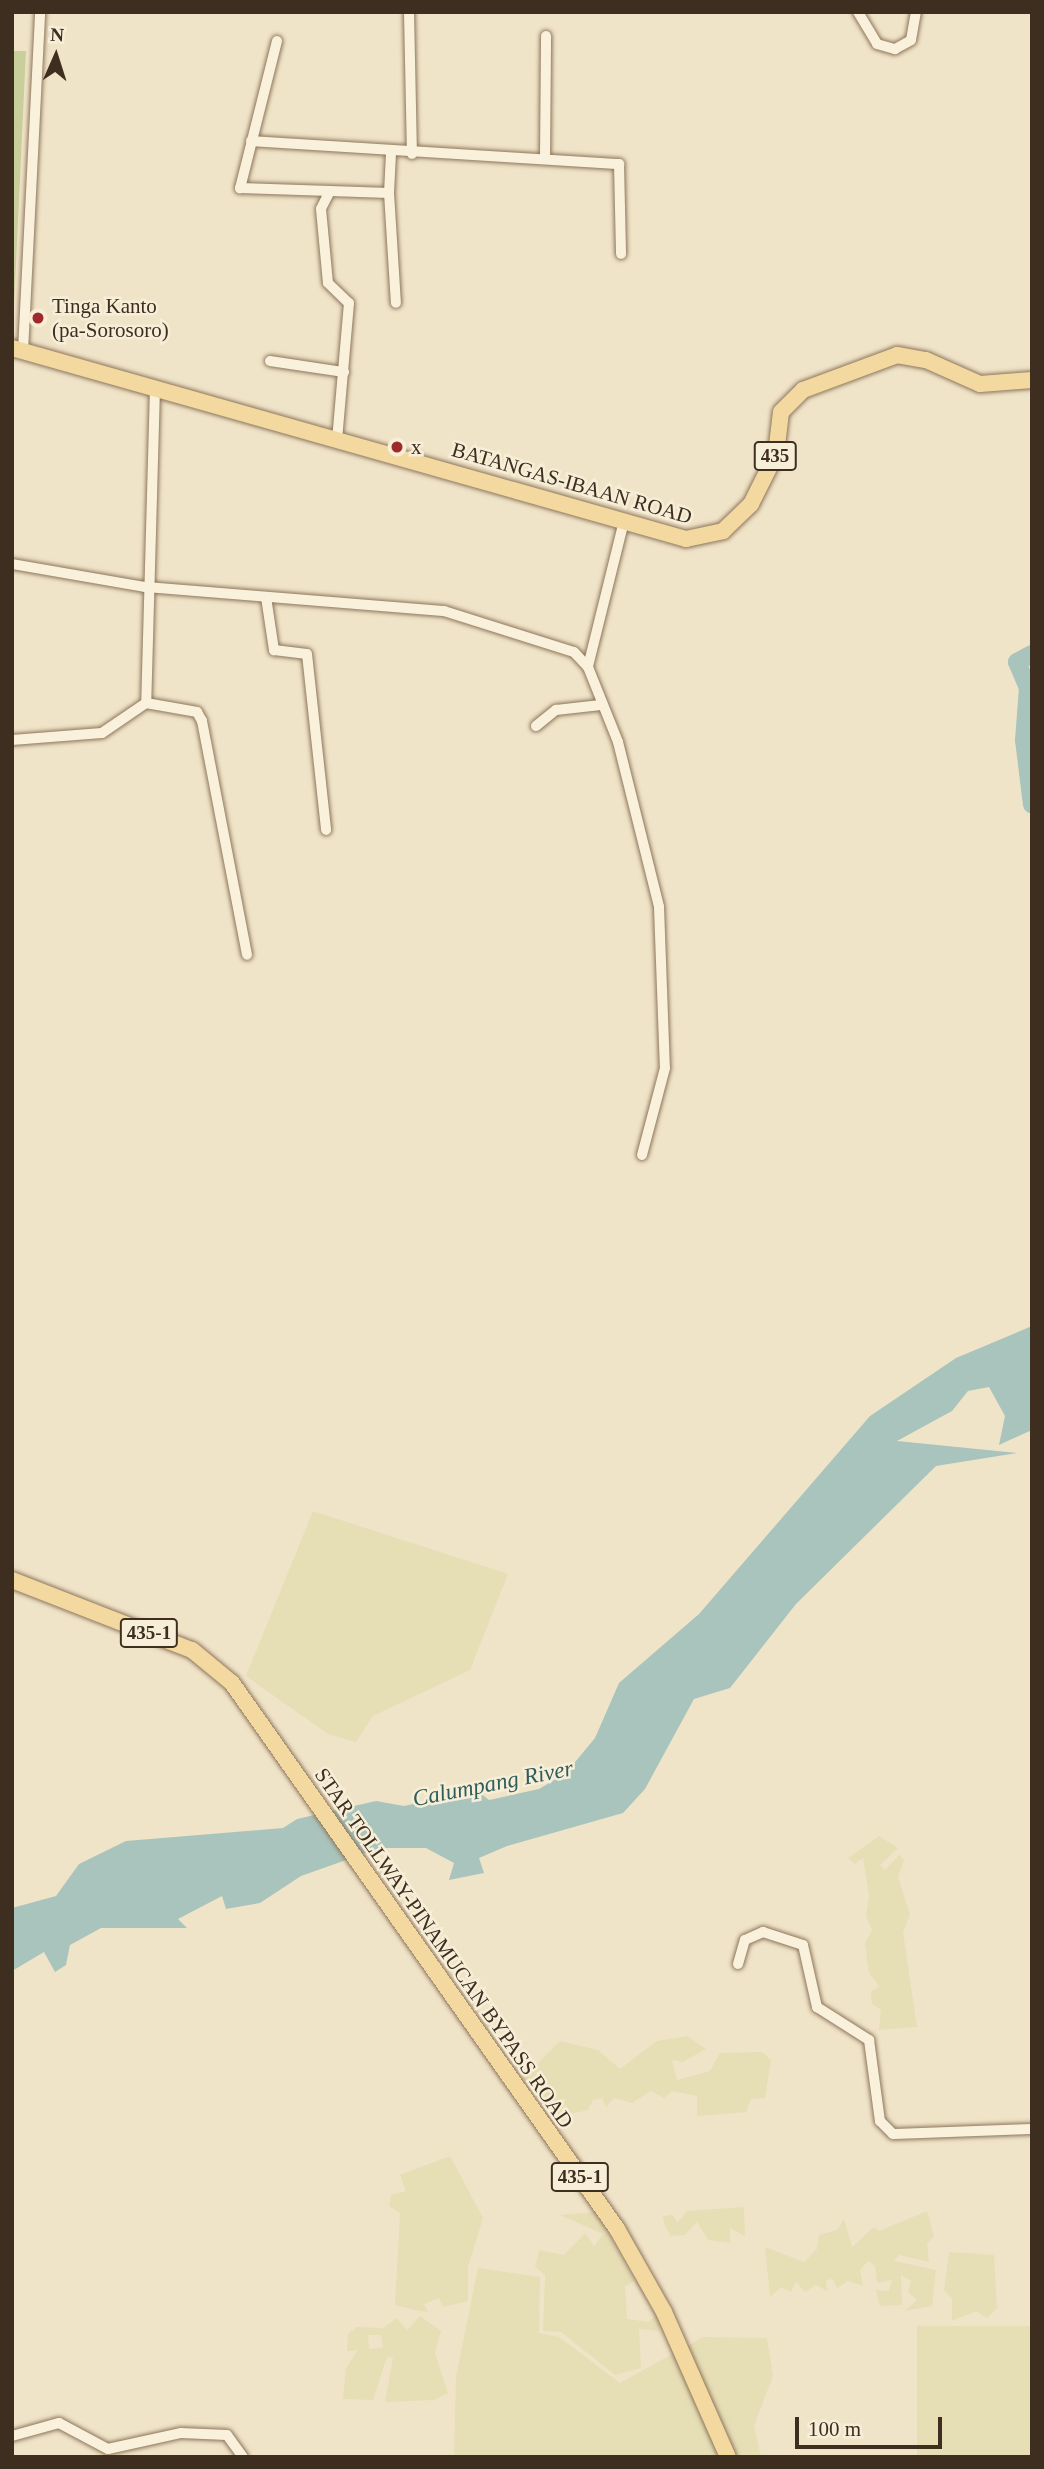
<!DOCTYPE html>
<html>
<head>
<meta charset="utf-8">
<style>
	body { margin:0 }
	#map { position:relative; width:1044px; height:2469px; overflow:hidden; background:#f0e4c8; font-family:"Times New Roman",serif }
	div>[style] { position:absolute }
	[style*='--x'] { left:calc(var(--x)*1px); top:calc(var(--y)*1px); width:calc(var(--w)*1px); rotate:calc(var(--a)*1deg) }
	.farmland>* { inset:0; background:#e6deb5; transform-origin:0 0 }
	.green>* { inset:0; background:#c9cf9b }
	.water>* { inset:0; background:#a9c4bc }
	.river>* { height:18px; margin:-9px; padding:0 9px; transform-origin:9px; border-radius:9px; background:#a9c4bc }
	.roads { filter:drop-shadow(0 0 2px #8d765c) drop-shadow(0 0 2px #8d765c) }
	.minor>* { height:10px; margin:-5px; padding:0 5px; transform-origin:5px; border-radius:5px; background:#faf1dc }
	.primary>* { height:16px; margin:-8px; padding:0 8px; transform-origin:8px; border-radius:8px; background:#f3d9a0 }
	.dots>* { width:19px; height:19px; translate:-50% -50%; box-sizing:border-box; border:4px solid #f7eed8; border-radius:50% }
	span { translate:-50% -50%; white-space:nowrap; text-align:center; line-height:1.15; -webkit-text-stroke:5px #f7eed8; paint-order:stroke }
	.shield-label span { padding:2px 5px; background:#f7eed8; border:2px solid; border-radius:5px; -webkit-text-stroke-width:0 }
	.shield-label { font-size:19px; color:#3d2e20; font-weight:700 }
	.poi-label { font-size:21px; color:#3d2e20 }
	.left { translate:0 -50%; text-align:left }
	.street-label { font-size:21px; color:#3d2e20 }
	.water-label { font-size:23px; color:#2f5d5a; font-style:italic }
	.frame { position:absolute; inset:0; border:14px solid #3d2e20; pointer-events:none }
	.north { position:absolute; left:21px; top:21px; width:70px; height:70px; -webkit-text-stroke:5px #f7eed8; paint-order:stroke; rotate:3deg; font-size:19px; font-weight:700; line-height:28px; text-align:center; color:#3d2e20 }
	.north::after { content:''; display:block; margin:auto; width:24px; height:32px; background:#3d2e20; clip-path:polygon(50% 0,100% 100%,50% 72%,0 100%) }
	.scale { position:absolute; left:795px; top:2417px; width:147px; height:32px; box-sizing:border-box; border:4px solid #3d2e20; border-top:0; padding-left:9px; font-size:21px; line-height:24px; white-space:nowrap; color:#3d2e20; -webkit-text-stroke:5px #f7eed8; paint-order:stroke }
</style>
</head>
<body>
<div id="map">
	<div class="farmland">
		<i style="clip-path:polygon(313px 1511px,508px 1574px,470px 1670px,373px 1716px,356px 1742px,328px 1734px,246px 1676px)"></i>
		<i style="clip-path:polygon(879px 1836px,898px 1848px,880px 1865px,885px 1870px,899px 1855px,904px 1860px,898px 1877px,910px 1915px,903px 1932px,917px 2027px,879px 2030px,881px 2010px,872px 2004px,871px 1992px,879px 1986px,869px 1973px,865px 1943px,872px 1930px,866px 1916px,869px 1896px,863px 1858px,855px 1864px,848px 1858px)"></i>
		<i style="clip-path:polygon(687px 2036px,706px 2049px,683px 2062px,672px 2060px,677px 2080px,710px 2071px,720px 2053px,762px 2052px,771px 2060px,765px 2098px,751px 2099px,746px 2112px,697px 2116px,697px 2096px,672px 2091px,664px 2098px,651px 2091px,632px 2103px,614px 2098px,606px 2107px,602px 2098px,593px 2100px,588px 2110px,550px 2119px,534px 2089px,521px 2080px,560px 2041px,598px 2050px,620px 2069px,657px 2041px)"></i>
		<i style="clip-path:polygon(450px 2156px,483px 2218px,468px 2267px,468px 2301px,443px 2307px,439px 2298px,424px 2304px,428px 2312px,414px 2310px,395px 2305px,400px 2213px,389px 2206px,391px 2195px,406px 2191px,400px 2175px)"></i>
		<i style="clip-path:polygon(744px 2207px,745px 2236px,730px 2228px,730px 2243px,708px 2240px,697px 2222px,685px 2235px,670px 2236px,664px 2223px,663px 2216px,673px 2215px,677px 2223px,687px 2211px)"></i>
		<i style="clip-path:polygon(927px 2211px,934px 2237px,927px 2243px,929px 2262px,899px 2255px,894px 2261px,936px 2270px,932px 2306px,905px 2311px,917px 2300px,908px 2292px,911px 2281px,901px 2275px,902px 2305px,880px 2306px,876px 2290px,889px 2291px,892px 2280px,877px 2283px,875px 2266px,868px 2261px,860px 2270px,863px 2286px,848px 2281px,837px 2288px,833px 2279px,826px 2280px,827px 2291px,816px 2285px,805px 2292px,796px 2282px,791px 2292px,781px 2287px,770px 2297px,765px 2247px,804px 2262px,817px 2249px,819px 2235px,837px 2230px,844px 2219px,852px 2247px,874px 2227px,879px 2231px)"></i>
		<i style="clip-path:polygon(596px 2212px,634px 2281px,625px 2286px,627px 2319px,649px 2322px,657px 2315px,660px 2323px,659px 2331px,639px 2329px,641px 2368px,615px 2375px,561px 2332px,543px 2331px,545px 2275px,535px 2267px,539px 2250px,564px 2255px,585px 2233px,594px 2246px,603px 2234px,560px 2215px)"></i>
		<i style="clip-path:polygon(949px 2252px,994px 2255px,997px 2308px,987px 2318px,976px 2311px,952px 2321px,952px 2299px,944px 2290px)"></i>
		<i style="clip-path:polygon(478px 2268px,540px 2277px,539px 2333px,559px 2337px,620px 2383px,703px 2337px,767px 2338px,773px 2376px,754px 2426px,761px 2457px,454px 2457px,456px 2377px)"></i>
		<i style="clip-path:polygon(evenodd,420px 2316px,441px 2331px,435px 2353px,448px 2393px,434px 2400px,385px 2402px,393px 2358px,387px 2357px,373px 2400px,343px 2399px,346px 2368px,358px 2350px,347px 2351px,348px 2334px,357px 2327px,383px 2328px,397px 2318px,407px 2330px,420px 2316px,368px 2335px,381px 2335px,383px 2348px,369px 2349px,368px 2335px)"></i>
		<i style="left:1032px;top:2326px;width:131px;height:115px;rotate:90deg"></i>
	</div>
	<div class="green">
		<i style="clip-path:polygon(12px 51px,26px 51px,13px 327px,12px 327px)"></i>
	</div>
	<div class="water">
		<i style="clip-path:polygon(1032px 1326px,1032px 1430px,999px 1445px,1005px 1416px,989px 1387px,968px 1391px,952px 1411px,897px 1441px,1017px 1453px,936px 1466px,796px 1604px,730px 1688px,694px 1699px,645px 1789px,623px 1813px,507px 1846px,479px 1858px,484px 1873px,449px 1880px,454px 1863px,426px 1848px,380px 1848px,301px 1876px,260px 1903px,226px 1909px,222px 1896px,178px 1919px,187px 1928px,101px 1928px,70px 1945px,66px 1965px,55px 1972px,44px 1952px,12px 1971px,12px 1908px,56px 1896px,79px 1864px,126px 1841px,283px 1828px,297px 1819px,376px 1801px,404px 1806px,476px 1790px,489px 1800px,539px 1789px,566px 1773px,595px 1738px,619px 1683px,699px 1614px,870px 1416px,956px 1358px)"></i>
	</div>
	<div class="river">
		<i style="--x:1032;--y:654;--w:17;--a:152"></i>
		<i style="--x:1017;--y:662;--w:28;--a:67"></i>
		<i style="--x:1028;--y:688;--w:52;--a:94.4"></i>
		<i style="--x:1024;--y:740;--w:65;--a:83"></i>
	</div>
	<div class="roads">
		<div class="minor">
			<i style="--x:409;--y:12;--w:142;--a:88.8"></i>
			<i style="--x:858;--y:12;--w:37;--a:59"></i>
			<i style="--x:877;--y:44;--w:19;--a:16"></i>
			<i style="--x:895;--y:49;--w:18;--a:-29"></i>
			<i style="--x:911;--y:40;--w:28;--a:-80"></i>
			<i style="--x:277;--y:41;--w:152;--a:104.1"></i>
			<i style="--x:240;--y:188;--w:90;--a:1.9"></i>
			<i style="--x:330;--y:191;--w:20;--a:117"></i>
			<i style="--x:321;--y:209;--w:74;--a:84.6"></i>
			<i style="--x:328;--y:283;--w:29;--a:44"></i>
			<i style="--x:349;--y:303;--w:137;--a:95"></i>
			<i style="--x:251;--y:141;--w:369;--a:3.6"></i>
			<i style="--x:619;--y:164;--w:90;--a:88.7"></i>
			<i style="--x:545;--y:158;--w:122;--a:-89.5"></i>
			<i style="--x:330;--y:191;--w:59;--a:1.9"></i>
			<i style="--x:389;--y:193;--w:40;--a:-87.1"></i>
			<i style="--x:389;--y:193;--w:110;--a:86.4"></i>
			<i style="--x:23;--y:351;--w:339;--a:-87.1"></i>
			<i style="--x:270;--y:361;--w:75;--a:8.5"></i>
			<i style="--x:155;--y:388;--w:315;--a:91.6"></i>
			<i style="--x:146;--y:703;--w:52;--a:10"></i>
			<i style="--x:197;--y:712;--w:10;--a:61"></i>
			<i style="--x:202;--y:721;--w:238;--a:79.1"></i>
			<i style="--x:624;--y:521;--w:150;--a:103.9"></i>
			<i style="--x:588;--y:667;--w:81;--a:68.2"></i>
			<i style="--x:618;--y:742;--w:170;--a:76"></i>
			<i style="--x:659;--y:907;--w:161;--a:87.9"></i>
			<i style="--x:665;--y:1068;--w:90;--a:104.8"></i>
			<i style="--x:12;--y:564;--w:135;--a:9.8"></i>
			<i style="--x:145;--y:587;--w:300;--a:4.6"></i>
			<i style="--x:444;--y:611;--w:136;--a:17.5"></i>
			<i style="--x:574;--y:652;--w:21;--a:47"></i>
			<i style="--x:266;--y:597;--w:54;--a:81.4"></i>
			<i style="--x:274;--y:650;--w:33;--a:7"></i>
			<i style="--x:307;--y:654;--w:177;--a:83.8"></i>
			<i style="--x:536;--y:726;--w:26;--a:-39"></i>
			<i style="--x:556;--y:710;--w:45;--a:-6.3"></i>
			<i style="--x:12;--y:740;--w:90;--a:-4.4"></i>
			<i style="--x:102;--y:733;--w:53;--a:-34.3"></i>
			<i style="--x:738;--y:1964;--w:25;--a:-74"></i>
			<i style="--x:745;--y:1940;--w:20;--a:-24"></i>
			<i style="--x:763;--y:1932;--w:42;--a:18"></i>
			<i style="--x:803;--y:1945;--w:64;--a:77.3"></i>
			<i style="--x:817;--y:2007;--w:62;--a:32.4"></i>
			<i style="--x:869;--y:2040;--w:82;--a:82.3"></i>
			<i style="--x:880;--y:2121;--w:18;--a:45"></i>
			<i style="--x:893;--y:2134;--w:139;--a:-2.1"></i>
			<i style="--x:12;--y:2436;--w:49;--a:-15.5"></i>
			<i style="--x:59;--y:2423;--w:55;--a:28"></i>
			<i style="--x:108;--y:2449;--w:75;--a:-12.4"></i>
			<i style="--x:181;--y:2433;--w:46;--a:2.5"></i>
			<i style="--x:227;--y:2435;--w:27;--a:54"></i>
		</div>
		<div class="primary">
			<i style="--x:12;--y:348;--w:701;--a:15.82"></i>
			<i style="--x:686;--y:539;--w:38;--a:-12"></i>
			<i style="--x:723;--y:531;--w:39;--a:-44"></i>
			<i style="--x:751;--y:504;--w:56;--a:-63.4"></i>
			<i style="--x:776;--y:454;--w:42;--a:-83.2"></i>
			<i style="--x:781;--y:412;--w:31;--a:-45"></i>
			<i style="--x:803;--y:390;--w:100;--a:-20.4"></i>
			<i style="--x:897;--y:355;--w:29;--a:10"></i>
			<i style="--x:926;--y:360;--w:59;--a:24"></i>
			<i style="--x:980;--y:384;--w:52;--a:-4.4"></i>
			<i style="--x:12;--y:1580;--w:193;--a:21.3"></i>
			<i style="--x:192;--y:1650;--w:52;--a:39.5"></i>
			<i style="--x:232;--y:1683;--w:668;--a:54.81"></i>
			<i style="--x:617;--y:2229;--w:95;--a:60.5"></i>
			<i style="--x:664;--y:2312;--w:158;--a:66.2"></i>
		</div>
	</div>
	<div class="dots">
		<i style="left:38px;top:318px;background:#9e2a2b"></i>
		<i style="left:397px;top:447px;background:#9e2a2b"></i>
	</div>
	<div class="shield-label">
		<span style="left:775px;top:456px">435</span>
		<span style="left:149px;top:1633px">435-1</span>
		<span style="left:580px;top:2177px">435-1</span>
	</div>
	<div class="poi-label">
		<span class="left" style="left:52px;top:318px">Tinga Kanto<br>(pa-Sorosoro)</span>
		<span class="left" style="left:411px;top:447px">x</span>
	</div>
	<div class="street-label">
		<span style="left:572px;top:483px;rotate:16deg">BATANGAS-IBAAN ROAD</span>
		<span style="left:444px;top:1948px;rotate:55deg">STAR TOLLWAY-PINAMUCAN BYPASS ROAD</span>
	</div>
	<div class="water-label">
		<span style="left:493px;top:1784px;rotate:-11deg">Calumpang River</span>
	</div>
	<div class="frame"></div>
	<div class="north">N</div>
	<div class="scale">100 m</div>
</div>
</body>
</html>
